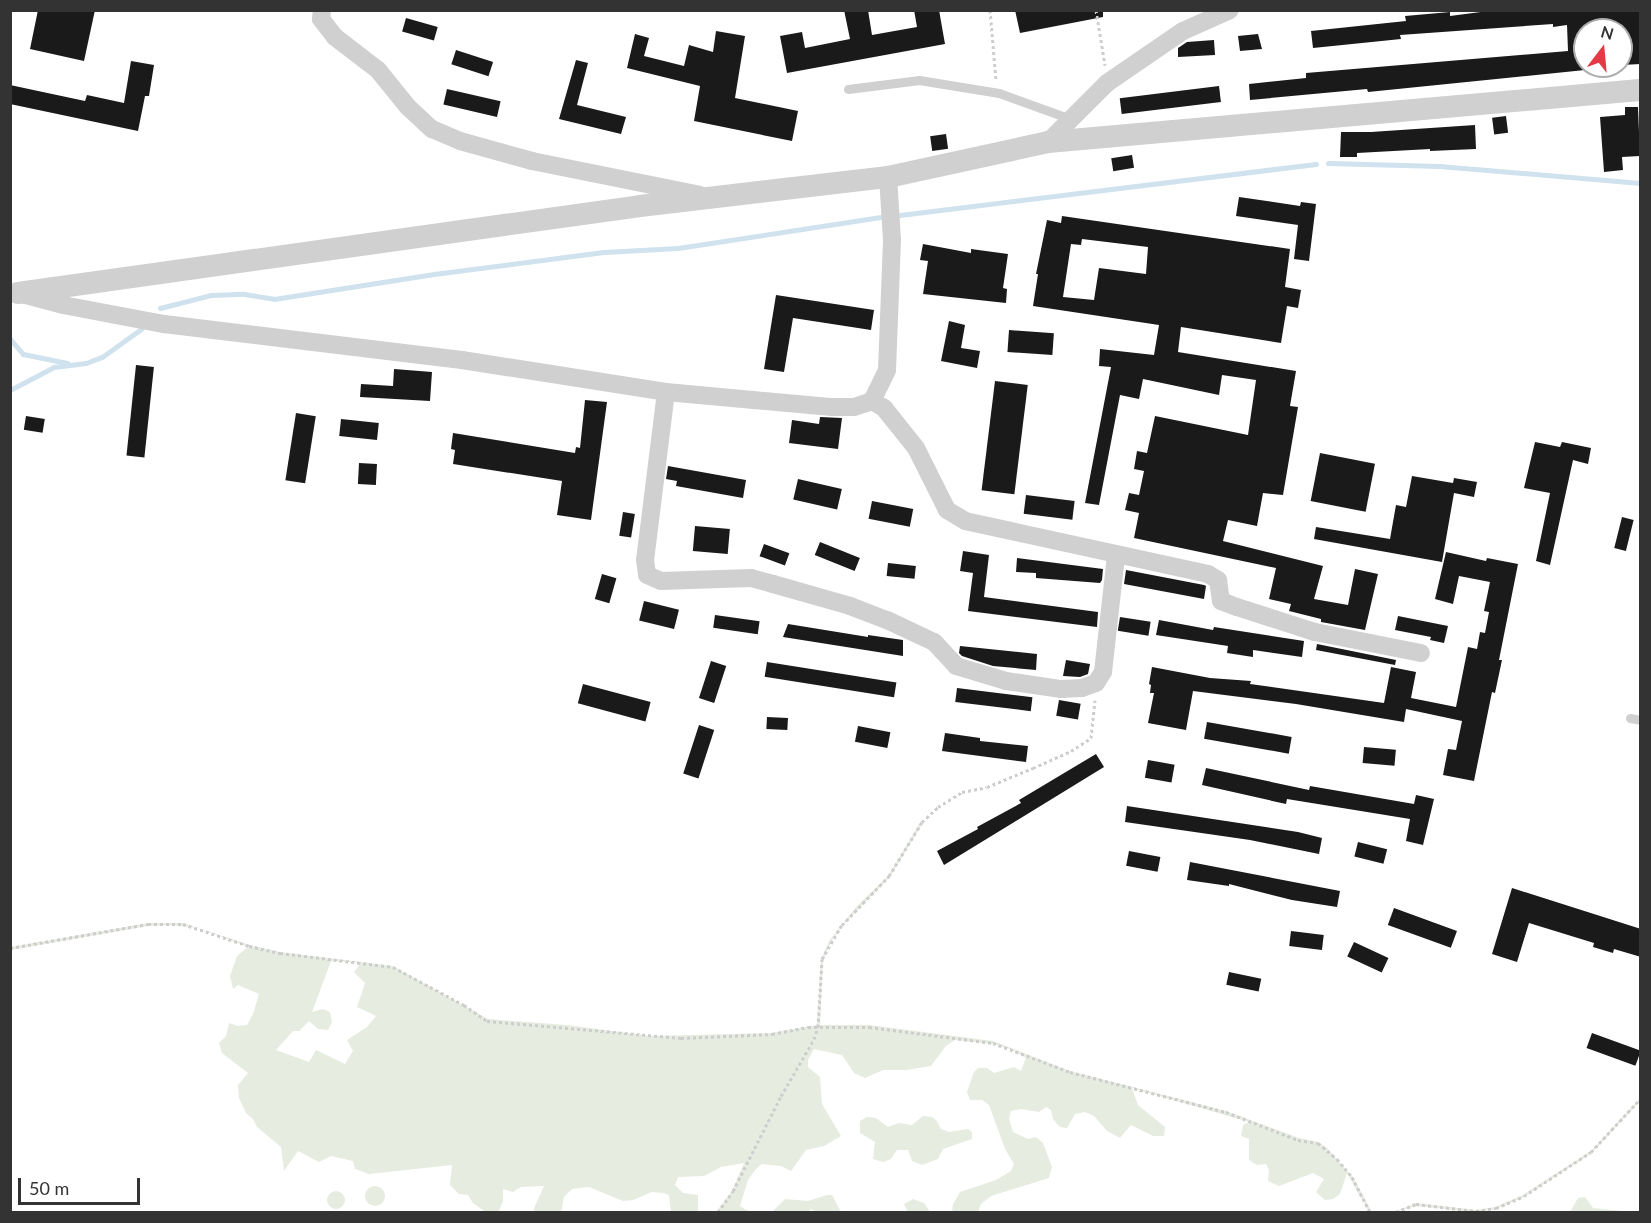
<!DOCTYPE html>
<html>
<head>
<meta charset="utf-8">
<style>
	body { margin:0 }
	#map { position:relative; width:1651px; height:1223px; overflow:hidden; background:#fff; font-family:Lato,sans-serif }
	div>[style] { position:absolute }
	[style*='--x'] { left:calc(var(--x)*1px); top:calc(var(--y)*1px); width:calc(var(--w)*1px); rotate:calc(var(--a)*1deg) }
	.green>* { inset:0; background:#e6ecdf }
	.round { border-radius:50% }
	.stream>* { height:5px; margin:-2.5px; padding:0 2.5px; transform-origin:2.5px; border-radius:2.5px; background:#cfe2ee }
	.building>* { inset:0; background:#1a1a1a; transform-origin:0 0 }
	.path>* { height:3px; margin-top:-1.5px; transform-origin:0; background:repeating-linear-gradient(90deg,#cdcdcd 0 3px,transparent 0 6px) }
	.service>* { height:9px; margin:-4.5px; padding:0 4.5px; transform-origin:4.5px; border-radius:4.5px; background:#d0d0d0 }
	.minor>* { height:18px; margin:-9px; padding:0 9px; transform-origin:9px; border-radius:9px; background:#d0d0d0 }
	.tertiary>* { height:22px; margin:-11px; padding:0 11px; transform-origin:11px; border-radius:11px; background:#d0d0d0 }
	span { translate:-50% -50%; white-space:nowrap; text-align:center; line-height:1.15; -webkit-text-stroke:6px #fff; paint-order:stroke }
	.frame { position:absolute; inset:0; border:12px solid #333; pointer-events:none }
	.north { position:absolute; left:1573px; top:18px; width:60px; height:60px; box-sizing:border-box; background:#fff; border:2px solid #adadad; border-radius:50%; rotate:16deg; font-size:16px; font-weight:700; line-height:24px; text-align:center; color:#333 }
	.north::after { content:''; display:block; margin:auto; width:21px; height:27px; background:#e63946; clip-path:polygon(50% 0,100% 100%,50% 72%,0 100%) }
	.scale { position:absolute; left:18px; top:1178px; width:122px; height:27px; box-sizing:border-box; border:3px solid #333; border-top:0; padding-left:8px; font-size:18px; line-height:21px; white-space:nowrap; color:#333; -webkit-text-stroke:4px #fff; paint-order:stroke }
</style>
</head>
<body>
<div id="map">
	<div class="green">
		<i style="clip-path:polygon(evenodd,921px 821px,923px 823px,890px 877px,843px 925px,831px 942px,823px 960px,820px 1025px,869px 1025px,993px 1041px,1070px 1071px,1226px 1111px,1299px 1138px,1318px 1142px,1327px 1148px,1353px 1177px,1372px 1212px,1369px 1212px,1347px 1173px,1340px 1194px,1333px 1199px,1325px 1200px,1316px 1192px,1324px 1179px,1313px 1173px,1279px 1186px,1268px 1181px,1269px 1170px,1266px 1164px,1257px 1165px,1249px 1160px,1249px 1139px,1241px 1136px,1243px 1125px,1249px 1122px,1132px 1088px,1138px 1105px,1165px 1127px,1164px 1136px,1153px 1136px,1131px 1125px,1120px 1138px,1107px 1131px,1094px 1116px,1085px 1112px,1075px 1114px,1067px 1128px,1060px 1127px,1053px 1119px,1051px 1110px,1046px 1107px,1039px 1112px,1021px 1109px,1011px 1111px,1009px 1119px,1013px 1132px,1028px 1139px,1036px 1137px,1043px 1143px,1052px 1167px,1049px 1178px,991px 1196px,981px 1204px,978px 1212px,952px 1212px,953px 1204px,960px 1192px,996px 1180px,1011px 1171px,1014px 1164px,1005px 1149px,989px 1105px,982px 1100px,970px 1100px,967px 1092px,974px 1072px,978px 1068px,987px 1068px,994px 1073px,1014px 1067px,1021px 1071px,1026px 1058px,1010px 1049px,993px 1044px,955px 1040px,946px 1046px,931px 1066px,906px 1070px,883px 1070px,865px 1078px,854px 1073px,842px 1055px,814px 1049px,808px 1060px,808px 1067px,820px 1077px,822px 1104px,841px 1136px,824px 1146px,806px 1150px,791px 1171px,781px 1166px,762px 1164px,756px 1169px,748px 1180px,740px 1206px,750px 1212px,716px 1212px,732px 1191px,744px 1163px,721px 1167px,704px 1176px,678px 1177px,675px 1185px,683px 1193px,698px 1195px,698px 1211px,691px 1212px,671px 1212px,669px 1195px,663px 1193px,652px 1192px,633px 1200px,623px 1201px,589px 1187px,572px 1189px,564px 1197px,561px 1212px,534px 1212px,534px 1208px,544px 1186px,521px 1187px,513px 1192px,503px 1189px,503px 1201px,499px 1211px,484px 1211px,473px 1203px,468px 1195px,459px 1194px,450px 1185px,452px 1165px,369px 1174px,355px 1169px,353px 1161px,331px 1156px,319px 1162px,298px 1151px,284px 1171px,281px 1147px,257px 1127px,253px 1119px,246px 1113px,239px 1098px,238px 1085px,248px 1073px,222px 1053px,219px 1043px,226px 1036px,229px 1023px,238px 1026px,247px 1025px,253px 1014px,259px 994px,238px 985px,233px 989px,230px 976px,237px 956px,248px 947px,198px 928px,168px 925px,148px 926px,11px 950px,11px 947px,148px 923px,183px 923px,250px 945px,280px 952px,393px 966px,488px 1019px,567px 1025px,650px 1036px,771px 1033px,817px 1025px,821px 959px,829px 941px,858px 905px,888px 876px,921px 821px,331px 961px,361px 963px,354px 972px,365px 983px,357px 1007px,376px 1016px,367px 1027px,347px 1040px,353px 1051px,345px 1064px,316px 1050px,309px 1062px,276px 1050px,293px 1031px,299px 1031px,309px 1021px,318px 1029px,328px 1030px,332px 1022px,330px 1012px,323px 1009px,312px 1012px,331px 961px)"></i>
		<i style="clip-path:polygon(1640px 1098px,1640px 1101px,1592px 1153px,1524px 1197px,1496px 1209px,1476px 1212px,1416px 1206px,1394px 1212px,1416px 1203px,1476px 1210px,1496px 1207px,1523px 1195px,1591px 1151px)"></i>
		<i style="clip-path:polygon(923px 1116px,932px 1117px,937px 1121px,941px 1129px,949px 1132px,968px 1129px,972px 1132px,972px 1139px,943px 1149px,938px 1159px,922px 1165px,912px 1161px,908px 1150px,897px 1150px,891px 1159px,883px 1162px,873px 1159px,875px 1142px,860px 1133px,860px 1121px,867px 1117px,876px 1118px,888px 1127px,899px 1123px,912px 1125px)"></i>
		<i class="round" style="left:365px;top:1186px;width:20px;height:20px"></i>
		<i class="round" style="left:327px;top:1191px;width:18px;height:18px"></i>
		<i style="clip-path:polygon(827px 1195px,832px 1195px,841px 1212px,818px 1212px,810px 1209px,809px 1212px,772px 1212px,785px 1199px,808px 1201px)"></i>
		<i style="clip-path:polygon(1585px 1197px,1593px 1208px,1632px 1212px,1570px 1212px,1578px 1198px)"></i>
		<i style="clip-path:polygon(913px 1199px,924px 1203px,930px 1212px,908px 1212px,904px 1204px)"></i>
	</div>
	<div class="stream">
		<i style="--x:1328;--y:163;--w:111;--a:1.5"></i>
		<i style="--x:1439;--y:166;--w:202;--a:4.8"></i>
		<i style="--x:900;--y:215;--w:419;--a:-7"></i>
		<i style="--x:160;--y:308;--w:53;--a:-14.3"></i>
		<i style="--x:211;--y:295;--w:33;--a:-2"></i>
		<i style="--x:244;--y:294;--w:30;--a:9"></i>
		<i style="--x:274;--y:299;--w:162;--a:-8.9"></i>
		<i style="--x:434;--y:274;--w:171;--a:-7.4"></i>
		<i style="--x:604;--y:252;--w:74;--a:-3.1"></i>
		<i style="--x:678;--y:248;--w:205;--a:-8.7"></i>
		<i style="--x:10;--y:339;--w:20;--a:49"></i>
		<i style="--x:23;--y:354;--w:45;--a:11.6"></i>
		<i style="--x:10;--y:390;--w:50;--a:-27.6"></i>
		<i style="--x:54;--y:367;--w:32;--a:-7"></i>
		<i style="--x:86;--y:363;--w:17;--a:-21"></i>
		<i style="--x:102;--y:357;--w:48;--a:-35.7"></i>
	</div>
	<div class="building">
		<i style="clip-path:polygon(38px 10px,95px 10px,84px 61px,30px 49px)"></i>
		<i style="clip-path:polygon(844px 10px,868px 10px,872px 35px,917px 27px,914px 10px,939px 10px,945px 44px,787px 73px,780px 36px,802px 32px,805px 48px,850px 39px)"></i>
		<i style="clip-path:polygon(1015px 10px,1103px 10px,1103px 17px,1020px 33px)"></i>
		<i style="clip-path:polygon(1496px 10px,1641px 10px,1641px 64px,1621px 65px,1621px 30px,1585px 30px,1585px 70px,1368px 92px,1367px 89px,1250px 100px,1249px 84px,1306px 78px,1306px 73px,1568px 51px,1567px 25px,1553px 27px,1553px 24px,1400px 35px,1401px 39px,1313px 48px,1311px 31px,1406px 21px,1405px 16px,1450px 12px,1450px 16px)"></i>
		<i style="left:406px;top:18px;width:33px;height:14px;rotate:16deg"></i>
		<i style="clip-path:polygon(716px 31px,745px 36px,735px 98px,798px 111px,792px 141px,694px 121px,700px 86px,627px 68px,635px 34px,649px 38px,644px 56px,684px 66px,689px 45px,713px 52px)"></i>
		<i style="clip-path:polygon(1258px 34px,1262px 49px,1240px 51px,1238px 36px)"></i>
		<i style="clip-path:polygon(1214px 40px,1215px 55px,1178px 57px,1178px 48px,1187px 42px)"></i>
		<i style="left:456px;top:50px;width:39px;height:15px;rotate:18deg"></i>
		<i style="clip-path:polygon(576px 60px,588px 63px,577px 105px,626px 117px,621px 134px,559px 119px)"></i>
		<i style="clip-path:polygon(131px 61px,154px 65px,149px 96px,145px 96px,138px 131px,10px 104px,10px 85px,85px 101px,87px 95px,124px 103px)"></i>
		<i style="left:1219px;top:86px;width:16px;height:100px;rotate:83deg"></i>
		<i style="left:447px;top:89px;width:55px;height:16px;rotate:13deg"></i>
		<i style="clip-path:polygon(1625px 107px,1638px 107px,1640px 156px,1622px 157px,1623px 170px,1604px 172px,1600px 117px,1625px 115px)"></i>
		<i style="left:1506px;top:116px;width:17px;height:14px;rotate:83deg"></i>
		<i style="clip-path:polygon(1475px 125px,1476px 149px,1430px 151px,1430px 149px,1357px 153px,1357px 157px,1340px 157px,1341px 132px,1371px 132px)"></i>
		<i style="left:946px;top:134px;width:15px;height:16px;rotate:82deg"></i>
		<i style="left:1132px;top:155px;width:13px;height:21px;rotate:81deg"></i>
		<i style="clip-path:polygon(1239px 197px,1300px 206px,1301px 202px,1316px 204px,1309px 261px,1294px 259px,1298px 225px,1236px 216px)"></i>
		<i style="clip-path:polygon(evenodd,1062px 216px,1290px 249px,1285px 287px,1301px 290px,1298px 308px,1287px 306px,1281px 343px,1181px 327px,1178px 352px,1296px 371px,1290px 406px,1298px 407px,1283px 495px,1263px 493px,1257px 526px,1228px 520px,1223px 541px,1323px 566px,1314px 599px,1348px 605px,1355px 569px,1378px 574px,1365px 630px,1321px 622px,1321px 619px,1289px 611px,1291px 604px,1269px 599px,1276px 568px,1134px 538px,1139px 513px,1125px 510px,1129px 493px,1139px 495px,1144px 471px,1134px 469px,1137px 451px,1147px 453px,1155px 416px,1248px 435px,1256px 380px,1222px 375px,1219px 395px,1143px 379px,1139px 399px,1120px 395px,1099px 505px,1085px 503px,1111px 367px,1099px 366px,1100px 349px,1154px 355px,1159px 325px,1033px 306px,1038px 274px,1036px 274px,1047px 220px,1061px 223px,1062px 216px,1082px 239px,1148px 247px,1146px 274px,1099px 268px,1094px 300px,1063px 297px,1071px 244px,1081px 245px,1082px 239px)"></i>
		<i style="clip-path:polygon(923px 244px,971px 253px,971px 249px,1008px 254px,1003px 288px,1007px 289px,1006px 303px,923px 294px,928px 261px,920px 260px)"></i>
		<i style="clip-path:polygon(776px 295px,874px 310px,871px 330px,793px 318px,784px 372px,764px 369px)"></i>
		<i style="clip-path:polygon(949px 321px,965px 325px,961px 348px,980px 351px,977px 368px,941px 361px)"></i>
		<i style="left:1009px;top:330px;width:45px;height:22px;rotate:4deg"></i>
		<i style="left:136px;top:365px;width:18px;height:91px;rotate:6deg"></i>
		<i style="clip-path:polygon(394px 369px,432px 372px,430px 401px,360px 397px,361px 384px,393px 386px)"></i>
		<i style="left:995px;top:381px;width:33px;height:110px;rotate:7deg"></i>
		<i style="clip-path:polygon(585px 400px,607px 402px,591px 520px,557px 515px,562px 481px,453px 464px,455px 450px,451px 449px,453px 433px,575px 453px,576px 447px,580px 448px)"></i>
		<i style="left:296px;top:413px;width:20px;height:68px;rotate:9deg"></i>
		<i style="left:26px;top:416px;width:19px;height:14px;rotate:9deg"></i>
		<i style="clip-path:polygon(820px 417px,842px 418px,838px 449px,789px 443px,792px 420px,819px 424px)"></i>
		<i style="left:341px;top:419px;width:38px;height:17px;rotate:6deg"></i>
		<i style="clip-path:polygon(1535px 442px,1560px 447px,1562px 442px,1591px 448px,1588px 464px,1573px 460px,1550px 565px,1536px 561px,1550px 493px,1524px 488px)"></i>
		<i style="left:1320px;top:453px;width:56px;height:49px;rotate:11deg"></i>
		<i style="left:359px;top:463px;width:18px;height:21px;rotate:3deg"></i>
		<i style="clip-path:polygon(668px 466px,746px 480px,743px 498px,676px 486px,677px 481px,666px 479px)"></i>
		<i style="clip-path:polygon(1412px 476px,1453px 483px,1454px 478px,1477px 482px,1474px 497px,1454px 493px,1442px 562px,1314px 539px,1316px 527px,1390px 539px,1396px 505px,1406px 507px)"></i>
		<i style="left:798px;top:479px;width:45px;height:21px;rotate:13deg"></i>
		<i style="left:1026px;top:495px;width:49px;height:19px;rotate:7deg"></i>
		<i style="left:872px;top:501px;width:42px;height:18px;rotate:11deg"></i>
		<i style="left:623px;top:512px;width:12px;height:24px;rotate:9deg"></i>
		<i style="left:1622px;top:517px;width:12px;height:32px;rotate:14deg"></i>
		<i style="left:695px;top:526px;width:35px;height:25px;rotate:5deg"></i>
		<i style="left:820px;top:542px;width:43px;height:14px;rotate:22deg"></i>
		<i style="left:764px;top:544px;width:27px;height:13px;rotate:20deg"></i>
		<i style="clip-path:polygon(963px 551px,989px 555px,984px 597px,1098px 612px,1097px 627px,968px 611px,973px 573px,960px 571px)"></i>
		<i style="clip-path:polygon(1446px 552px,1486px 561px,1487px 558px,1518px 564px,1499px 660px,1502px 660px,1495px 693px,1492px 692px,1474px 781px,1443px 775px,1448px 749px,1456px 750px,1462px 721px,1406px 709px,1404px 722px,1296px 704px,1193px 691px,1186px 730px,1148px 723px,1154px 693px,1150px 693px,1151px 685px,1149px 684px,1152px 667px,1210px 678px,1251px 681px,1250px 684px,1384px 703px,1391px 667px,1416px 672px,1411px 698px,1456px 707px,1468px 647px,1477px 649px,1480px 632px,1485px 633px,1489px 612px,1484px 611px,1490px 582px,1459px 576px,1453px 604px,1435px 599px)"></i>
		<i style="clip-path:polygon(1017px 558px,1103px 569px,1102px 580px,1100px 583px,1036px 578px,1036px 573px,1016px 572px)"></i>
		<i style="left:888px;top:563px;width:28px;height:13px;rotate:6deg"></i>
		<i style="clip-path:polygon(1126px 570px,1204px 585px,1206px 586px,1204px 599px,1124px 584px)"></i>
		<i style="left:602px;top:574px;width:15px;height:26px;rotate:16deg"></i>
		<i style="left:644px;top:601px;width:36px;height:20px;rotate:14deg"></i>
		<i style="left:715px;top:615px;width:45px;height:13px;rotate:8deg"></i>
		<i style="clip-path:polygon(1398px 616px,1448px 626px,1444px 643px,1430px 640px,1431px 637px,1395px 630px)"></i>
		<i style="left:1120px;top:617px;width:31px;height:14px;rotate:9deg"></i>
		<i style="clip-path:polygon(1159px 620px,1213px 630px,1214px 627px,1304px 641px,1302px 657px,1253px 650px,1253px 657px,1227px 653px,1228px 646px,1156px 635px)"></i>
		<i style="clip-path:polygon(788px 624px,868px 637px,868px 635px,903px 640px,903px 656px,783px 637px)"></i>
		<i style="clip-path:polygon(1317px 644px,1396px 660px,1395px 665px,1316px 650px)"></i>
		<i style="clip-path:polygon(960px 646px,1037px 654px,1036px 670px,993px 666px,962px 656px,959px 653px)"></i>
		<i style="clip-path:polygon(1066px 660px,1090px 664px,1088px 674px,1080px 677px,1063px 676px)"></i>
		<i style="left:711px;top:661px;width:16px;height:39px;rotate:18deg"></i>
		<i style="left:767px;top:662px;width:131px;height:15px;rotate:9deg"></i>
		<i style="left:583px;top:684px;width:70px;height:20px;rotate:15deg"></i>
		<i style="left:957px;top:688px;width:76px;height:14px;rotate:7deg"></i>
		<i style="left:1059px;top:700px;width:22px;height:16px;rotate:10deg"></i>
		<i style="left:767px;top:717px;width:21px;height:12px;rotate:3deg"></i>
		<i style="left:1207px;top:722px;width:86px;height:17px;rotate:10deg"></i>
		<i style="left:699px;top:725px;width:16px;height:51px;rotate:18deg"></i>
		<i style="left:858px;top:726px;width:33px;height:16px;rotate:11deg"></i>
		<i style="clip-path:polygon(945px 733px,980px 738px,980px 741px,1028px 746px,1026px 762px,942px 751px)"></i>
		<i style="left:1364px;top:747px;width:32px;height:16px;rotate:5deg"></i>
		<i style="clip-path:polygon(1096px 754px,1104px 767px,944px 865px,937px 851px,978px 829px,977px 827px,1021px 803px,1019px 800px)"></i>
		<i style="left:1148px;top:760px;width:27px;height:18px;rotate:10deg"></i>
		<i style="clip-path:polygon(1206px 768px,1309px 790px,1310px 786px,1414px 804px,1416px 795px,1434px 799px,1423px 845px,1406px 841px,1410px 819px,1287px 799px,1286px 804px,1202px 785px)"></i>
		<i style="clip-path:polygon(1127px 806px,1298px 832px,1322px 838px,1319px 854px,1250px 840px,1125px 822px)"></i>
		<i style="left:1358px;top:842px;width:30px;height:15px;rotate:14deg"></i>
		<i style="left:1129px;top:851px;width:32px;height:15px;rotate:11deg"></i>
		<i style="clip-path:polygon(1190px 862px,1340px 891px,1337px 907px,1292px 900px,1229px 884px,1229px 886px,1187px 880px)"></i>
		<i style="clip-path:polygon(1512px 888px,1641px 929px,1641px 957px,1614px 949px,1613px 953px,1593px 947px,1594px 943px,1529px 923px,1517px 962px,1492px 954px)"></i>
		<i style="left:1394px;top:908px;width:67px;height:18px;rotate:20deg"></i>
		<i style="left:1291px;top:931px;width:33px;height:15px;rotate:7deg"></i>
		<i style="left:1354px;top:942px;width:38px;height:16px;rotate:25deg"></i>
		<i style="left:1229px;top:972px;width:33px;height:13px;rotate:12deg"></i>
		<i style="left:1592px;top:1033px;width:52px;height:16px;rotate:20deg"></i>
	</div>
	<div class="path">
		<i style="--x:990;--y:10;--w:70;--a:85.1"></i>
		<i style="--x:1096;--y:10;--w:56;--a:80.7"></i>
		<i style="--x:10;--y:948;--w:140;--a:-9.9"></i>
		<i style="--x:148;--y:924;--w:35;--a:0"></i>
		<i style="--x:183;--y:924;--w:70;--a:18.4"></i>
		<i style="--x:249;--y:946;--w:32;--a:13"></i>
		<i style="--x:280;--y:953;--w:114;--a:7.1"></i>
		<i style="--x:393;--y:967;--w:81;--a:28.2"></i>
		<i style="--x:464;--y:1005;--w:28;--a:35"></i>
		<i style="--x:487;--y:1021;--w:195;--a:5"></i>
		<i style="--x:681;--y:1038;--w:91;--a:-2.5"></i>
		<i style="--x:772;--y:1034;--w:37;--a:-11"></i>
		<i style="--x:808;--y:1027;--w:61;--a:0"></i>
		<i style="--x:869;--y:1027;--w:125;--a:7.4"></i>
		<i style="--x:993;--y:1043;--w:82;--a:20.6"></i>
		<i style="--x:1070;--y:1072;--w:161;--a:14.4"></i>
		<i style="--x:1226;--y:1112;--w:77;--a:21.3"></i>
		<i style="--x:1298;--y:1140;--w:20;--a:9"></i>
		<i style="--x:1318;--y:1143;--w:25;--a:40"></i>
		<i style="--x:1337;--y:1159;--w:23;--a:50"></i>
		<i style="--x:1352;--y:1177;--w:39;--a:63"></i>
		<i style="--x:718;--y:1212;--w:26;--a:-54"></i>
		<i style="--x:733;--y:1191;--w:106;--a:-63.2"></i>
		<i style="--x:781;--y:1096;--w:66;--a:-59.9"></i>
		<i style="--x:814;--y:1039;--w:13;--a:-72"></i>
		<i style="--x:818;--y:1027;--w:68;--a:-86.6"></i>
		<i style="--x:822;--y:959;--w:39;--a:-60"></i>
		<i style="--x:842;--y:925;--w:68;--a:-46.2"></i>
		<i style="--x:889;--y:876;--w:63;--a:-58.6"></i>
		<i style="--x:922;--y:822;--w:22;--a:-43"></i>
		<i style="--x:938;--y:807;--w:28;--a:-32"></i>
		<i style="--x:962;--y:792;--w:25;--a:-11"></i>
		<i style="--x:987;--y:787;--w:50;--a:-22.4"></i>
		<i style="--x:1033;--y:768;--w:42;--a:-24.1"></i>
		<i style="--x:1071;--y:751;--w:24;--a:-33"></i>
		<i style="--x:1091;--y:738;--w:38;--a:-84"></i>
		<i style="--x:1396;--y:1212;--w:22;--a:-22"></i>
		<i style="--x:1416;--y:1204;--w:60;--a:6.7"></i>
		<i style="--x:1476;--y:1211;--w:20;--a:-9"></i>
		<i style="--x:1496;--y:1208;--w:30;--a:-23"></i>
		<i style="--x:1524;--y:1196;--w:80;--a:-33.3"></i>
		<i style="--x:1591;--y:1152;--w:72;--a:-47.2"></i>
	</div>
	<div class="service">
		<i style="--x:848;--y:89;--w:72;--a:-7.2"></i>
		<i style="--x:919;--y:80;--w:81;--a:9.2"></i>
		<i style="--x:999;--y:93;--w:77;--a:19.9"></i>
		<i style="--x:1630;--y:718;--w:10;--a:11"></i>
	</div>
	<div class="minor">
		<i style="--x:322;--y:10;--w:9;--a:96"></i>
		<i style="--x:321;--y:19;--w:23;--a:52"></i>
		<i style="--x:335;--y:37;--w:54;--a:37.5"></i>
		<i style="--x:378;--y:70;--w:48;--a:51"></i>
		<i style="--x:408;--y:107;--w:33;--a:43"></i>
		<i style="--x:432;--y:129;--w:30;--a:23"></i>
		<i style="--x:460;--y:141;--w:75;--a:15.5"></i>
		<i style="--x:532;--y:161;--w:171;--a:11.4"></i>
		<i style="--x:1048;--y:142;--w:83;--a:-45"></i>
		<i style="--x:1107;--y:83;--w:92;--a:-34.4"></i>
		<i style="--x:1183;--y:31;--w:51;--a:-24.1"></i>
		<i style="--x:22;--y:294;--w:42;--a:15"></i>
		<i style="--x:63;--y:305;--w:103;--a:10.7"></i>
		<i style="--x:164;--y:324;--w:300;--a:6.9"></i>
		<i style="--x:462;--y:360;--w:206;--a:8.9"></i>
		<i style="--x:666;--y:392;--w:167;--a:5.2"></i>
		<i style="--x:832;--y:407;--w:22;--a:0"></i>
		<i style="--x:854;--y:407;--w:19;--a:-18"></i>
		<i style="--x:872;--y:401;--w:34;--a:-64"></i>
		<i style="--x:887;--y:370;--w:130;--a:-87.8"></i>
		<i style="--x:892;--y:240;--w:63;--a:-93.6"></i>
		<i style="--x:666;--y:392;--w:169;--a:97.1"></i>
		<i style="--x:645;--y:560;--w:15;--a:82"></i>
		<i style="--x:647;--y:575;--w:15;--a:23"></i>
		<i style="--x:661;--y:581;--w:90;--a:-1.9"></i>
		<i style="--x:751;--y:578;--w:23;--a:15"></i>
		<i style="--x:773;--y:584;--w:80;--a:15.9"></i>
		<i style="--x:850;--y:606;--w:40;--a:21"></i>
		<i style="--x:887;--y:620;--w:52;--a:25.1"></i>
		<i style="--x:934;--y:642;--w:33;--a:47"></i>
		<i style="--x:956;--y:666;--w:52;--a:16.7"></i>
		<i style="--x:1006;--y:681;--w:56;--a:8.3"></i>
		<i style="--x:1061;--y:689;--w:21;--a:-3"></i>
		<i style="--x:1082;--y:688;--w:15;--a:-20"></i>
		<i style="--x:1096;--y:683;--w:13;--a:-58"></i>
		<i style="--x:1103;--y:672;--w:117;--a:-83.6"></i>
		<i style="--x:872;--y:401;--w:14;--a:30"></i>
		<i style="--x:884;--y:408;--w:51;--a:51.3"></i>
		<i style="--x:916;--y:448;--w:69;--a:63.4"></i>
		<i style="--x:947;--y:510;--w:21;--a:31"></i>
		<i style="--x:965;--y:521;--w:249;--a:12.3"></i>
		<i style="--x:1208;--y:574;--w:12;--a:31"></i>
		<i style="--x:1218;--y:580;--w:21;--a:82"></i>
		<i style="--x:1221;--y:601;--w:17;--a:21"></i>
		<i style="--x:1237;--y:607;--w:82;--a:17.8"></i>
		<i style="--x:1315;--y:632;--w:108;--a:11.2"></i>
	</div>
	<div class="tertiary">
		<i style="--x:18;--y:293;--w:628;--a:-7.96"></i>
		<i style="--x:640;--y:206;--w:250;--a:-6.7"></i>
		<i style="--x:888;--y:177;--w:164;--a:-12.3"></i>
		<i style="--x:1048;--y:142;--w:594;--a:-5.02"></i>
	</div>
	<div class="frame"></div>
	<div class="north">N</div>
	<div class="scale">50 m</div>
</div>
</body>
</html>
